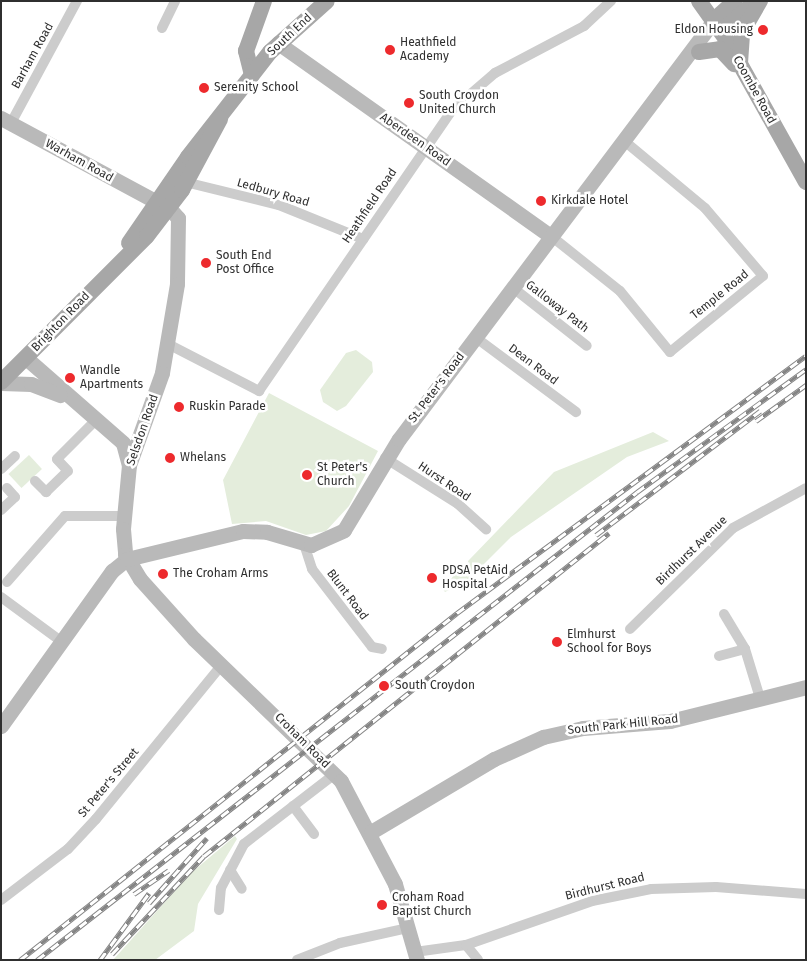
<!DOCTYPE html>
<html>
<head>
<meta charset="utf-8">
<style>
	body { margin:0 }
	#map { position:relative; width:807px; height:961px; overflow:hidden; background:#fff; font-family:"Fira Sans",sans-serif }
	div>[style] { position:absolute }
	[style*='--x'] { left:calc(var(--x)*1px); top:calc(var(--y)*1px); width:calc(var(--w)*1px); rotate:calc(var(--a)*1deg) }
	.green>* { inset:0; background:#e4eddc; transform-origin:0 0 }
	.street>* { height:10px; margin:-5px; padding:0 5px; transform-origin:5px; border-radius:5px; background:#ccc }
	.secondary>* { height:15px; margin:-7.5px; padding:0 7.5px; transform-origin:7.5px; border-radius:7.5px; background:#b9b9b9 }
	.primary>* { height:16px; margin:-8px; padding:0 8px; transform-origin:8px; border-radius:8px; background:#a7a7a7 }
	.rail>* { height:5px; margin-top:-2.5px; transform-origin:0; background:repeating-linear-gradient(90deg,#fff 0 9px,#848484 0 18px); box-sizing:border-box; border-block:1px solid #848484 }
	.dots>* { width:14px; height:14px; translate:-50% -50%; box-sizing:border-box; border:2px solid #fff; border-radius:50% }
	span { translate:-50% -50%; white-space:nowrap; text-align:center; line-height:1.15; -webkit-text-stroke:5px #fff; paint-order:stroke }
	.poi-label { font-size:12px; color:#2f2f2f }
	.right { translate:-100% -50%; text-align:right }
	.left { translate:0 -50%; text-align:left }
	.street-label { font-size:12px; color:#2f2f2f }
	.frame { position:absolute; inset:0; border:2px solid #2f2f2f; pointer-events:none }
</style>
</head>
<body>
<div id="map">
	<div class="green">
		<i style="clip-path:polygon(356px 350px,372px 362px,373px 372px,346px 406px,337px 411px,323px 402px,320px 390px,346px 353px)"></i>
		<i style="clip-path:polygon(269px 393px,378px 451px,349px 506px,326px 531px,306px 535px,266px 521px,232px 524px,223px 480px)"></i>
		<i style="clip-path:polygon(653px 432px,669px 441px,627px 457px,511px 537px,467px 581px,445px 592px,442px 588px,554px 472px)"></i>
		<i style="left:29px;top:455px;width:19px;height:28px;rotate:47deg"></i>
		<i style="clip-path:polygon(235px 836px,237px 839px,198px 904px,194px 931px,155px 960px,113px 960px,191px 873px)"></i>
	</div>
	<div class="street">
		<i style="--x:162;--y:28;--w:30;--a:-64"></i>
		<i style="--x:11;--y:123;--w:139;--a:-61.6"></i>
		<i style="--x:181;--y:181;--w:101;--a:13.8"></i>
		<i style="--x:279;--y:205;--w:91;--a:22"></i>
		<i style="--x:551;--y:236;--w:88;--a:38.6"></i>
		<i style="--x:620;--y:291;--w:79;--a:50.7"></i>
		<i style="--x:670;--y:352;--w:120;--a:-39.3"></i>
		<i style="--x:763;--y:276;--w:89;--a:-130.5"></i>
		<i style="--x:705;--y:208;--w:107;--a:-140.3"></i>
		<i style="--x:512;--y:287;--w:95;--a:38.2"></i>
		<i style="--x:475;--y:337;--w:126;--a:36.6"></i>
		<i style="--x:166;--y:343;--w:105;--a:27.3"></i>
		<i style="--x:259;--y:391;--w:341;--a:-55.5"></i>
		<i style="--x:452;--y:110;--w:57;--a:-40.7"></i>
		<i style="--x:495;--y:73;--w:101;--a:-27.8"></i>
		<i style="--x:584;--y:26;--w:37;--a:-43"></i>
		<i style="--x:385;--y:458;--w:86;--a:32.2"></i>
		<i style="--x:458;--y:504;--w:38;--a:42"></i>
		<i style="--x:1;--y:469;--w:19;--a:-43"></i>
		<i style="--x:35;--y:481;--w:16;--a:45"></i>
		<i style="--x:46;--y:492;--w:30;--a:-44"></i>
		<i style="--x:68;--y:471;--w:16;--a:-133"></i>
		<i style="--x:57;--y:459;--w:54;--a:-45"></i>
		<i style="--x:1;--y:510;--w:19;--a:-43"></i>
		<i style="--x:15;--y:497;--w:12;--a:-132"></i>
		<i style="--x:304;--y:544;--w:26;--a:72"></i>
		<i style="--x:312;--y:569;--w:98;--a:52.4"></i>
		<i style="--x:372;--y:647;--w:10;--a:11"></i>
		<i style="--x:7;--y:582;--w:88;--a:-48.7"></i>
		<i style="--x:65;--y:516;--w:58;--a:0"></i>
		<i style="--x:1;--y:597;--w:76;--a:36.4"></i>
		<i style="--x:724;--y:614;--w:41;--a:59"></i>
		<i style="--x:745;--y:649;--w:51;--a:73"></i>
		<i style="--x:630;--y:629;--w:144;--a:-44.4"></i>
		<i style="--x:733;--y:528;--w:83;--a:-28.7"></i>
		<i style="--x:719;--y:656;--w:27;--a:-15"></i>
		<i style="--x:293;--y:806;--w:35;--a:53"></i>
		<i style="--x:230;--y:870;--w:22;--a:58"></i>
		<i style="--x:1;--y:900;--w:84;--a:-37.3"></i>
		<i style="--x:68;--y:849;--w:41;--a:-47"></i>
		<i style="--x:96;--y:819;--w:198;--a:-50.8"></i>
		<i style="--x:219;--y:910;--w:22;--a:-85"></i>
		<i style="--x:221;--y:888;--w:50;--a:-62.4"></i>
		<i style="--x:244;--y:844;--w:115;--a:-37.6"></i>
		<i style="--x:466;--y:945;--w:19;--a:51"></i>
		<i style="--x:415;--y:952;--w:51;--a:-7.8"></i>
		<i style="--x:466;--y:945;--w:133;--a:-19.2"></i>
		<i style="--x:592;--y:901;--w:60;--a:-11.5"></i>
		<i style="--x:651;--y:889;--w:65;--a:-1.8"></i>
		<i style="--x:716;--y:887;--w:90;--a:4.4"></i>
		<i style="--x:297;--y:960;--w:46;--a:-21.6"></i>
		<i style="--x:340;--y:943;--w:70;--a:-12.4"></i>
	</div>
	<div class="secondary">
		<i style="--x:278;--y:43;--w:334;--a:35.3"></i>
		<i style="--x:1;--y:118;--w:192;--a:28.3"></i>
		<i style="--x:170;--y:209;--w:12;--a:48"></i>
		<i style="--x:178;--y:218;--w:66;--a:90.9"></i>
		<i style="--x:177;--y:284;--w:90;--a:99.6"></i>
		<i style="--x:162;--y:373;--w:98;--a:109.7"></i>
		<i style="--x:129;--y:465;--w:64;--a:95.4"></i>
		<i style="--x:123;--y:529;--w:25;--a:85"></i>
		<i style="--x:125;--y:554;--w:29;--a:59"></i>
		<i style="--x:140;--y:579;--w:81;--a:48"></i>
		<i style="--x:194;--y:639;--w:204;--a:44"></i>
		<i style="--x:341;--y:781;--w:116;--a:62.3"></i>
		<i style="--x:395;--y:884;--w:79;--a:73.9"></i>
		<i style="--x:26;--y:358;--w:129;--a:41.2"></i>
		<i style="--x:123;--y:443;--w:23;--a:75"></i>
		<i style="--x:1;--y:383;--w:30;--a:2"></i>
		<i style="--x:31;--y:384;--w:31;--a:21"></i>
		<i style="--x:1;--y:726;--w:191;--a:-54.4"></i>
		<i style="--x:112;--y:571;--w:19;--a:-39"></i>
		<i style="--x:127;--y:559;--w:119;--a:-13.6"></i>
		<i style="--x:243;--y:531;--w:24;--a:2"></i>
		<i style="--x:267;--y:532;--w:46;--a:16.5"></i>
		<i style="--x:311;--y:545;--w:36;--a:-24"></i>
		<i style="--x:344;--y:530;--w:106;--a:-58.9"></i>
		<i style="--x:399;--y:439;--w:524;--a:-53.06"></i>
		<i style="--x:371;--y:832;--w:143;--a:-30.7"></i>
		<i style="--x:494;--y:759;--w:54;--a:-24.2"></i>
		<i style="--x:543;--y:737;--w:41;--a:-12.7"></i>
		<i style="--x:583;--y:728;--w:87;--a:-4.6"></i>
		<i style="--x:670;--y:721;--w:140;--a:-14"></i>
	</div>
	<div class="primary">
		<i style="--x:699;--y:1;--w:47;--a:54.6"></i>
		<i style="--x:726;--y:39;--w:164;--a:60.8"></i>
		<i style="--x:714;--y:20;--w:28;--a:-42"></i>
		<i style="--x:721;--y:31;--w:42;--a:-40.2"></i>
		<i style="--x:699;--y:52;--w:21;--a:-8"></i>
		<i style="--x:720;--y:49;--w:21;--a:47"></i>
		<i style="--x:740;--y:63;--w:31;--a:-86"></i>
		<i style="--x:742;--y:32;--w:36;--a:-60"></i>
		<i style="--x:252;--y:75;--w:25;--a:-104"></i>
		<i style="--x:246;--y:51;--w:53;--a:-70.2"></i>
		<i style="--x:129;--y:243;--w:104;--a:-55.5"></i>
		<i style="--x:188;--y:157;--w:133;--a:-52"></i>
		<i style="--x:270;--y:52;--w:76;--a:-41.8"></i>
		<i style="--x:1;--y:382;--w:206;--a:-45"></i>
		<i style="--x:147;--y:236;--w:58;--a:-52.7"></i>
		<i style="--x:182;--y:190;--w:81;--a:-61.8"></i>
	</div>
	<div class="rail">
		<i style="--x:756;--y:421;--w:62;--a:-35.8"></i>
		<i style="--x:596;--y:535;--w:206;--a:-37.1"></i>
		<i style="--x:134;--y:894;--w:42;--a:-34.4"></i>
		<i style="--x:149;--y:903;--w:87;--a:-48.3"></i>
		<i style="--x:112;--y:954;--w:134;--a:-46.8"></i>
		<i style="--x:204;--y:856;--w:518;--a:-38.57"></i>
		<i style="--x:20;--y:960;--w:558;--a:-38.45"></i>
		<i style="--x:457;--y:613;--w:433;--a:-36.4"></i>
		<i style="--x:37;--y:960;--w:761;--a:-37.95"></i>
		<i style="--x:637;--y:492;--w:209;--a:-36"></i>
		<i style="--x:100;--y:960;--w:83;--a:-53.8"></i>
	</div>
	<div class="dots">
		<i style="left:763px;top:30px;background:#ed2a2d"></i>
		<i style="left:390px;top:50px;background:#ed2a2d"></i>
		<i style="left:204px;top:88px;background:#ed2a2d"></i>
		<i style="left:409px;top:103px;background:#ed2a2d"></i>
		<i style="left:541px;top:201px;background:#ed2a2d"></i>
		<i style="left:206px;top:263px;background:#ed2a2d"></i>
		<i style="left:70px;top:378px;background:#ed2a2d"></i>
		<i style="left:179px;top:407px;background:#ed2a2d"></i>
		<i style="left:170px;top:458px;background:#ed2a2d"></i>
		<i style="left:307px;top:475px;background:#ed2a2d"></i>
		<i style="left:163px;top:574px;background:#ed2a2d"></i>
		<i style="left:432px;top:578px;background:#ed2a2d"></i>
		<i style="left:557px;top:642px;background:#ed2a2d"></i>
		<i style="left:384px;top:686px;background:#ed2a2d"></i>
		<i style="left:382px;top:905px;background:#ed2a2d"></i>
	</div>
	<div class="poi-label">
		<span class="right" style="left:753px;top:30px">Eldon Housing</span>
		<span class="left" style="left:400px;top:50px">Heathfield<br>Academy</span>
		<span class="left" style="left:214px;top:88px">Serenity School</span>
		<span class="left" style="left:419px;top:103px">South Croydon<br>United Church</span>
		<span class="left" style="left:551px;top:201px">Kirkdale Hotel</span>
		<span class="left" style="left:216px;top:263px">South End<br>Post Office</span>
		<span class="left" style="left:80px;top:378px">Wandle<br>Apartments</span>
		<span class="left" style="left:189px;top:407px">Ruskin Parade</span>
		<span class="left" style="left:180px;top:458px">Whelans</span>
		<span class="left" style="left:317px;top:475px">St Peter's<br>Church</span>
		<span class="left" style="left:442px;top:578px">PDSA PetAid<br>Hospital</span>
		<span class="left" style="left:173px;top:574px">The Croham Arms</span>
		<span class="left" style="left:567px;top:642px">Elmhurst<br>School for Boys</span>
		<span class="left" style="left:395px;top:686px">South Croydon</span>
		<span class="left" style="left:392px;top:905px">Croham Road<br>Baptist Church</span>
	</div>
	<div class="street-label">
		<span style="left:290px;top:35px;rotate:-43deg">South End</span>
		<span style="left:33px;top:56px;rotate:-61deg">Barham Road</span>
		<span style="left:754px;top:90px;rotate:61deg">Coombe Road</span>
		<span style="left:415px;top:140px;rotate:35deg">Aberdeen Road</span>
		<span style="left:79px;top:161px;rotate:29deg">Warham Road</span>
		<span style="left:273px;top:193px;rotate:16deg">Ledbury Road</span>
		<span style="left:370px;top:206px;rotate:-56deg">Heathfield Road</span>
		<span style="left:720px;top:295px;rotate:-39deg">Temple Road</span>
		<span style="left:557px;top:307px;rotate:38deg">Galloway Path</span>
		<span style="left:61px;top:322px;rotate:-46deg">Brighton Road</span>
		<span style="left:533px;top:365px;rotate:37deg">Dean Road</span>
		<span style="left:437px;top:388px;rotate:-53deg">St. Peter's Road</span>
		<span style="left:143px;top:430px;rotate:-71deg">Selsdon Road</span>
		<span style="left:444px;top:482px;rotate:34deg">Hurst Road</span>
		<span style="left:692px;top:551px;rotate:-44deg">Birdhurst Avenue</span>
		<span style="left:347px;top:595px;rotate:53deg">Blunt Road</span>
		<span style="left:623px;top:725px;rotate:-6deg">South Park Hill Road</span>
		<span style="left:302px;top:741px;rotate:45deg">Croham Road</span>
		<span style="left:109px;top:783px;rotate:-50deg">St Peter's Street</span>
		<span style="left:605px;top:887px;rotate:-14deg">Birdhurst Road</span>
	</div>
	<div class="frame"></div>
</div>
</body>
</html>
